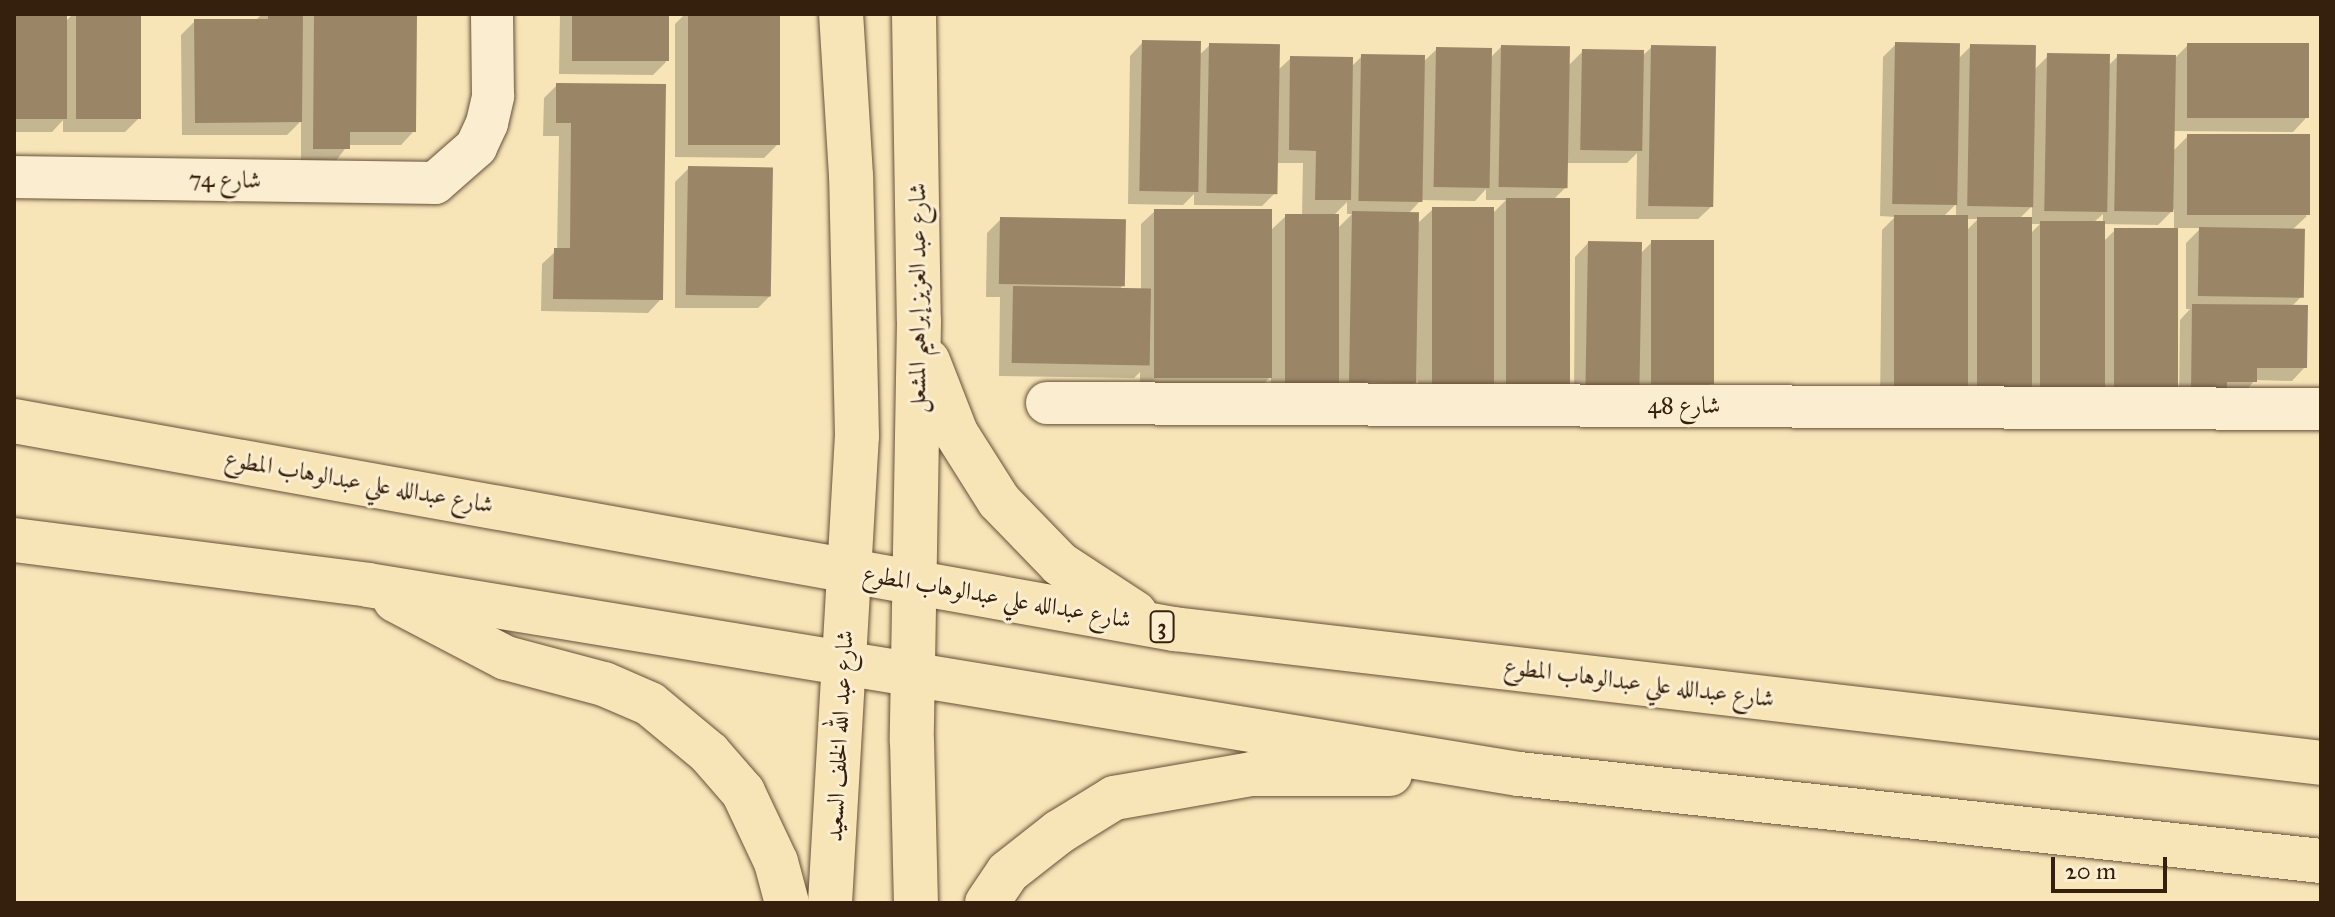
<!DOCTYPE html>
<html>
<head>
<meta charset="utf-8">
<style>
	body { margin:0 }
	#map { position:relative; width:2335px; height:917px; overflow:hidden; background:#f7e4b7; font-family:"IM FELL Great Primer",Amiri,serif }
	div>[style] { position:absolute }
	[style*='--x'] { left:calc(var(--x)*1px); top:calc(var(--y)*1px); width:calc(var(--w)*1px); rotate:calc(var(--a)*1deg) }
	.shadow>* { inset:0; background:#0003 }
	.building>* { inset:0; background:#9a8666; transform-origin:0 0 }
	.roads { filter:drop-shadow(0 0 2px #665138) drop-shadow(0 0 2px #665138) }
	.minor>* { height:42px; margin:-21px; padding:0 21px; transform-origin:21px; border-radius:21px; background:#faedd0 }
	.major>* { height:44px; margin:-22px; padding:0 22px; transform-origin:22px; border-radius:22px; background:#f7e4b7 }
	span { translate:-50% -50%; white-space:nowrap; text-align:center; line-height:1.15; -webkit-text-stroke:6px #faedd0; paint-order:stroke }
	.shield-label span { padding:2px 6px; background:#faedd0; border:2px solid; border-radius:6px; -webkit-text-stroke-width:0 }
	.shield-label { font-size:22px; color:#35200e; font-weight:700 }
	.street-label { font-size:24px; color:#35200e }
	.frame { position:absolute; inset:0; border:16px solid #35200e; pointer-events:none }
	.scale { position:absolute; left:2051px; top:857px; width:116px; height:36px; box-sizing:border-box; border:4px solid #35200e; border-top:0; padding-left:10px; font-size:24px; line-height:28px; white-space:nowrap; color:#35200e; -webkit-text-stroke:6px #faedd0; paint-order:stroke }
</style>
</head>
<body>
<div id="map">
	<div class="shadow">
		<i style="clip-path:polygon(14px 14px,65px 14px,65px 22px,73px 14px,139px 14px,138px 119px,125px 132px,63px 132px,63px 120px,52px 132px,14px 132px)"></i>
		<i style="clip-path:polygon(262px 14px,415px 14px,414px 131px,401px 145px,348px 145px,335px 162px,301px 162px,301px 121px,287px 135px,182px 135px,181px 35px,195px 21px,256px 20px)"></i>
		<i style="clip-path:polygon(560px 14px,667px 14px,666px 62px,653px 75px,559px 74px)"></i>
		<i style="clip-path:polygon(685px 14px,778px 14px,778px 144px,764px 158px,675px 157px,675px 24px)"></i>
		<i style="clip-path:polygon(evenodd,1143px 42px,1198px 56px,1210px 45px,1277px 71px,1291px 58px,1351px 67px,1362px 56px,1422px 63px,1437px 49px,1490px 58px,1501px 47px,1568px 66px,1583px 51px,1641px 57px,1652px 47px,1712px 206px,1698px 219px,1636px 219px,1637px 153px,1627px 163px,1566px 163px,1566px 187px,1553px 200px,1567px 385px,1418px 398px,1418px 380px,1402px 395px,1337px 395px,1338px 380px,1322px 396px,1271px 395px,1271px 376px,1256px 392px,1140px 391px,1140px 372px,1134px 378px,999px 376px,1000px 297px,986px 297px,987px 233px,1001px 219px,1123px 285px,1119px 290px,1141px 290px,1141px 224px,1155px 211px,1270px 231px,1286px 216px,1302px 216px,1303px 163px,1276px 163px,1276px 192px,1262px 206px,1194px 205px,1194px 194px,1183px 205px,1128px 204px,1130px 56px,1143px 42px,1486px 189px,1486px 200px,1506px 200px,1492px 214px,1433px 209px,1417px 224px,1408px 214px,1421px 200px,1475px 201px,1486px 189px,1143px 42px,1347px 202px,1347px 214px,1352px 214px,1337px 229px,1333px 216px,1347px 202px)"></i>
		<i style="clip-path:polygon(evenodd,1896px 44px,1958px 59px,1971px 46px,2034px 70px,2048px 56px,2107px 67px,2118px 56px,2176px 57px,2188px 45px,2306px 118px,2293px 132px,2173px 131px,2173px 151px,2188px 136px,2307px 216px,2292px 230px,2302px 296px,2291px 307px,2305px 367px,2292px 381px,2255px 380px,2242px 395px,2179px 404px,2180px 320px,2190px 309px,2186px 309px,2186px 243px,2201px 228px,2176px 228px,2174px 393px,1880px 403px,1882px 230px,1895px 217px,1880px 216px,1883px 57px,1896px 44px,1956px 204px,1956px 217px,1943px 217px,1956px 204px,1896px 44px,2032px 206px,2032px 219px,2019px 219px,2032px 206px,1896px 44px,2174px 209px,2174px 230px,2115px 230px,2103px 242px,2103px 224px,2158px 225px,2174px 209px,1896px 44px,2103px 214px,2103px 223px,2093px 223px,2103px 214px,1896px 44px,1966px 219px,1978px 219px,1966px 231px,1966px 219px,1896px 44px,2030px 224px,2040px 224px,2029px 235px,2030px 224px)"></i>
		<i style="clip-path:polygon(557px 85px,661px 299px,648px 313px,541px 311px,542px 264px,557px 250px,559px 136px,543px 136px,544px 98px)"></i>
		<i style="clip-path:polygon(689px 168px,771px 295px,758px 308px,675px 308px,675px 182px)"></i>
		<i style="clip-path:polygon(1652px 242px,1711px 383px,1697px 397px,1574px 398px,1575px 257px,1588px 243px,1640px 254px)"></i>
	</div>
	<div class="building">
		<i style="left:14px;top:14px;width:53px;height:105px"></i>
		<i style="left:76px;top:14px;width:65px;height:105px"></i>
		<i style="clip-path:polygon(268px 14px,303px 14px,302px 122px,195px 123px,194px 19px,268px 19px)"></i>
		<i style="clip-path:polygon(314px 14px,417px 14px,416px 132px,350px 132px,350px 149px,313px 149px)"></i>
		<i style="left:572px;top:14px;width:97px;height:47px"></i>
		<i style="left:688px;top:14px;width:92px;height:131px"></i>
		<i style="left:1142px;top:40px;width:59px;height:151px;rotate:1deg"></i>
		<i style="left:1895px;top:42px;width:65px;height:162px;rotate:1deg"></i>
		<i style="left:1209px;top:43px;width:71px;height:150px;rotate:1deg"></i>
		<i style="left:2187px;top:43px;width:122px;height:75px"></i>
		<i style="left:1970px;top:44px;width:66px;height:162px;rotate:1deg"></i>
		<i style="left:1501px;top:45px;width:69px;height:142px;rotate:1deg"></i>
		<i style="left:1651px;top:45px;width:65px;height:161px;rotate:1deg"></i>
		<i style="left:1436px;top:47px;width:56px;height:140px;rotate:1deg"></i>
		<i style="left:1582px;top:49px;width:62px;height:101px;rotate:1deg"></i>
		<i style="left:2047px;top:53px;width:63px;height:158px;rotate:1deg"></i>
		<i style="left:1361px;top:54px;width:64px;height:147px;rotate:1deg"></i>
		<i style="left:2117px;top:54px;width:59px;height:157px;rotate:1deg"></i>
		<i style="clip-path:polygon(1290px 56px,1353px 57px,1351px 200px,1315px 200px,1316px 151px,1289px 150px)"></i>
		<i style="clip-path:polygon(556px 83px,666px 84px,663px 300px,553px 299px,554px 248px,570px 248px,571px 123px,556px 123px)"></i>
		<i style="left:2187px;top:134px;width:123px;height:81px"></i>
		<i style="left:688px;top:166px;width:85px;height:129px;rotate:1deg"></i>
		<i style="left:1506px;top:198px;width:64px;height:187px"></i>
		<i style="left:1432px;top:207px;width:62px;height:178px"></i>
		<i style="left:1154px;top:209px;width:118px;height:169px"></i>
		<i style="left:1352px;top:211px;width:67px;height:171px;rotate:1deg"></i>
		<i style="left:1285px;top:214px;width:54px;height:169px"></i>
		<i style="left:1894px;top:215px;width:74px;height:175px"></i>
		<i style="left:1000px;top:217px;width:126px;height:67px;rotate:1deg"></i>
		<i style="left:1977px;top:217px;width:55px;height:177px"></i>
		<i style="left:2040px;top:221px;width:65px;height:173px"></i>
		<i style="left:2199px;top:227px;width:106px;height:69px;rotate:1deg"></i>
		<i style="left:2114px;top:228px;width:64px;height:165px"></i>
		<i style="left:1651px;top:240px;width:63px;height:144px"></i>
		<i style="left:1588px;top:241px;width:54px;height:144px;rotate:1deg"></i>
		<i style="left:1013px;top:286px;width:138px;height:77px;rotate:1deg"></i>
		<i style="clip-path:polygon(2192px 304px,2308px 305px,2307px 368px,2257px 368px,2257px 382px,2227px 382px,2227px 392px,2191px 392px)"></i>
	</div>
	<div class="roads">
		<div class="minor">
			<i style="--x:14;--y:177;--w:421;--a:0.8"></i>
			<i style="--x:435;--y:183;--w:55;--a:-41.3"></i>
			<i style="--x:476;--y:147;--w:26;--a:-65"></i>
			<i style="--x:487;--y:123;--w:28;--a:-77"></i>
			<i style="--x:493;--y:96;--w:82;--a:-90.7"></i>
			<i style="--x:1047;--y:403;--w:1274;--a:0.27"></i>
		</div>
		<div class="major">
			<i style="--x:914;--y:14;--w:307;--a:89.1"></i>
			<i style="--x:919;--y:321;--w:420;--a:91"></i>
			<i style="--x:912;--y:741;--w:162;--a:88.6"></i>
			<i style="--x:928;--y:361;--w:77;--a:68.7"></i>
			<i style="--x:956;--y:433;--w:80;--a:57.7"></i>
			<i style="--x:999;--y:501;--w:88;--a:45.9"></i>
			<i style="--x:1060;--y:564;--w:90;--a:33.2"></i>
			<i style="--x:14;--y:421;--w:1179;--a:10.17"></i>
			<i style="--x:1174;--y:629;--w:1155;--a:6.66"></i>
			<i style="--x:14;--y:540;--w:357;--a:7.2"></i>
			<i style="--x:368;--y:585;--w:1166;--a:9.33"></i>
			<i style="--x:1519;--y:774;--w:807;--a:6.19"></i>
			<i style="--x:395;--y:600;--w:125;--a:27.6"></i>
			<i style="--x:506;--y:658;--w:101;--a:14.9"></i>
			<i style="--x:604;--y:684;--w:50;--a:23.5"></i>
			<i style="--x:650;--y:704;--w:77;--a:39.7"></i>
			<i style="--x:709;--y:753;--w:52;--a:48.9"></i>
			<i style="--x:743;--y:792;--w:77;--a:64.8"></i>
			<i style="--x:776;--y:862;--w:42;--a:75"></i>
			<i style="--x:830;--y:903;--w:468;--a:-86.7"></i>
			<i style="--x:857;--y:436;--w:260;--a:-91.3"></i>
			<i style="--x:851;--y:176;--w:162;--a:-93.5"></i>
			<i style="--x:987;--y:903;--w:37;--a:-56"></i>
			<i style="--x:1008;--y:872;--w:65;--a:-38.1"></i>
			<i style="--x:1059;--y:832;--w:65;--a:-31.7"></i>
			<i style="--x:1114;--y:798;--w:139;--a:-9.9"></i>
			<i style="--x:1251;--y:774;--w:139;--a:0"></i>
		</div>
	</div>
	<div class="shield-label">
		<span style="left:1162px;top:627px">3</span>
	</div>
	<div class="street-label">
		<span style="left:225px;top:180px;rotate:1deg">شارع 74</span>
		<span style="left:918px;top:298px;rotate:-90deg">شارع عبد العزيز إبراهيم المشعل</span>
		<span style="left:1684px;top:406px">شارع 48</span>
		<span style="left:359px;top:482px;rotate:10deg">شارع عبدالله علي عبدالوهاب المطوع</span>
		<span style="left:997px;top:597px;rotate:10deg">شارع عبدالله علي عبدالوهاب المطوع</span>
		<span style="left:1639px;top:683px;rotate:7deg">شارع عبدالله علي عبدالوهاب المطوع</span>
		<span style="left:840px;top:736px;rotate:-87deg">شارع عبد الله الخلف السعيد</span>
	</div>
	<div class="frame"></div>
	<div class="scale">20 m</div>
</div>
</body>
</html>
